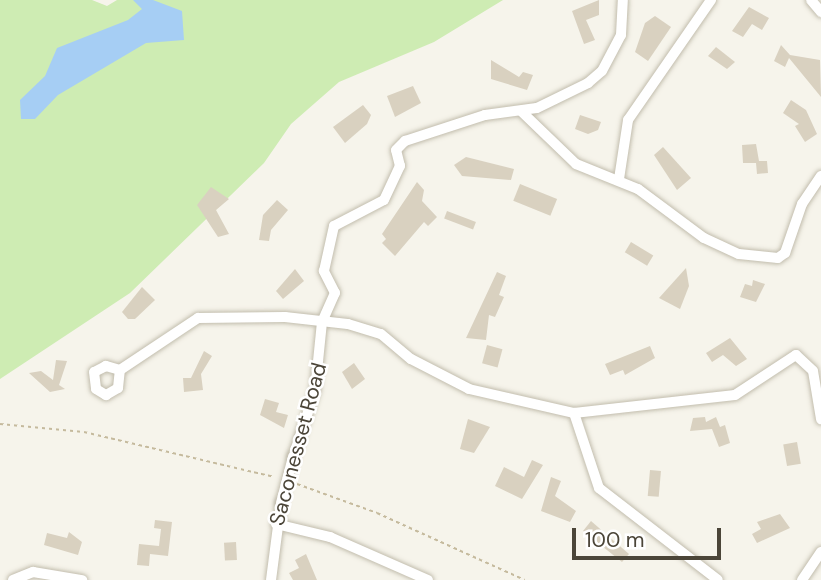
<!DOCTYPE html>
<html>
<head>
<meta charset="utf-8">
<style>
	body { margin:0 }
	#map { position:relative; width:821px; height:580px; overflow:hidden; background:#f6f4eb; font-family:"DM Sans",sans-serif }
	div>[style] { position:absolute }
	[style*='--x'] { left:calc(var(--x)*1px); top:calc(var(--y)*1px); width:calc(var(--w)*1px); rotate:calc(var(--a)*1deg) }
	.green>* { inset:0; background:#ceecb3 }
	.water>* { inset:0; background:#a6cef4 }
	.building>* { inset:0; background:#d9d1c0; transform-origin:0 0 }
	.path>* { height:2px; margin-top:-1px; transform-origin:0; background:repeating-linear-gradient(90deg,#c5ba9d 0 3.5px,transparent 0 7px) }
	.roads { filter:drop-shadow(0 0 2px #c2bdad) drop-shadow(0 0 2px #c2bdad) }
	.street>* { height:10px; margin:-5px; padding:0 5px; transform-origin:5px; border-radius:5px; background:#fff }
	.bridges { filter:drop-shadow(0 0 2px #c2bdad) drop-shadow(0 0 2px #c2bdad) }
	.street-bridge>* { height:10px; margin:-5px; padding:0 5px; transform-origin:5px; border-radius:5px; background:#fff }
	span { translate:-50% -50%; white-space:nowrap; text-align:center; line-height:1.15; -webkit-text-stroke:5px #fff; paint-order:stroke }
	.street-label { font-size:21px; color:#4b4538 }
	.scale { position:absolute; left:572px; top:528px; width:149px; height:32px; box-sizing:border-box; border:4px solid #4b4538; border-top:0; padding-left:9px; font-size:21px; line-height:24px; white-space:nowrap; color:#4b4538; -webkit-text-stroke:5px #fff; paint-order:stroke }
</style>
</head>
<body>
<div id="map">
	<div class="green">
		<i style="clip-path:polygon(0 0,92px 0,107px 6px,117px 0,503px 0,434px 42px,339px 82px,291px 124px,264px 163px,130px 293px,0 379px)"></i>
	</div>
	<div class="water">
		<i style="clip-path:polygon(133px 0,153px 0,182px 11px,184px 40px,146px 43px,58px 95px,35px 119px,21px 119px,20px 100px,45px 76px,57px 48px,128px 20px,142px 9px)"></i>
	</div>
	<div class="building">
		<i style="clip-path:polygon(599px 0,599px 15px,586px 20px,595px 40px,584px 44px,572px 11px)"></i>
		<i style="clip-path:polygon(749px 7px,769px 18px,762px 30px,752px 24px,743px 37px,732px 31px)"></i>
		<i style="clip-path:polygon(655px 16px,671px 27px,648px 61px,635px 52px,645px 23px)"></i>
		<i style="clip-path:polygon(781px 45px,790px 55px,820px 60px,821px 97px,789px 58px,785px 67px,774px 61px)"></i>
		<i style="clip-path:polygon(716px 47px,735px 62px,727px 69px,708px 56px)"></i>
		<i style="clip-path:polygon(491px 60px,519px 77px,523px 72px,533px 75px,527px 90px,491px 79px)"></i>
		<i style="clip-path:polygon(413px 86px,421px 103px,395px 117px,387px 96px)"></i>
		<i style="clip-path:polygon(791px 100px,806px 110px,817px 134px,805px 142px,795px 126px,799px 124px,783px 113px)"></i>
		<i style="clip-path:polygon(363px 105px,371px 115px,367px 124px,345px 143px,333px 127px)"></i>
		<i style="clip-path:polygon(580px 115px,601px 122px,598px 130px,588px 134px,575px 129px)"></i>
		<i style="clip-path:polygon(756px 144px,759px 161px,767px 161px,768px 173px,757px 174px,756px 163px,743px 163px,742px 145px)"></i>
		<i style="clip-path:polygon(663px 147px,691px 178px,677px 190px,654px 155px)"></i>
		<i style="clip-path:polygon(466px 157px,514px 169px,511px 180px,462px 176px,454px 165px)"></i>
		<i style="clip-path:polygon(417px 182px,424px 190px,422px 201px,437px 217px,428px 226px,424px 222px,395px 256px,382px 243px,386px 239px,382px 234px)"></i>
		<i style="left:520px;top:184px;width:40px;height:18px;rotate:22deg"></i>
		<i style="clip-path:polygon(211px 187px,229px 199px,216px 210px,229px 234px,218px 237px,197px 205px)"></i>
		<i style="clip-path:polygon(277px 200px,288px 210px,271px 230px,269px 241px,259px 240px,263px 215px)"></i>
		<i style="left:447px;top:211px;width:31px;height:8px;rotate:21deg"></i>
		<i style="left:631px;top:242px;width:26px;height:12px;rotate:31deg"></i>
		<i style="clip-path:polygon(686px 268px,689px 286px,680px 309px,659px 298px)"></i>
		<i style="clip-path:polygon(295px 269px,304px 281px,283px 299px,276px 291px)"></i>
		<i style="clip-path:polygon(497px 272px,506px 276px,499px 295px,504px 297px,495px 317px,489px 315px,486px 340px,466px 338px)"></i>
		<i style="clip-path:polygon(753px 280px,765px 284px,756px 302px,740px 297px,745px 284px,752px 286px)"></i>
		<i style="clip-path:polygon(142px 287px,155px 300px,135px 319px,128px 319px,122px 312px)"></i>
		<i style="clip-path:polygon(730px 338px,747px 359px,736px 366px,723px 355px,712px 362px,706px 353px)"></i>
		<i style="left:487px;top:345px;width:16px;height:19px;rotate:15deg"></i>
		<i style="clip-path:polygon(650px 346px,655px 358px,625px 375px,623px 370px,610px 375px,605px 364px)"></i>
		<i style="clip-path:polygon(204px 351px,212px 356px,201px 374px,203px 390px,184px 392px,183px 378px,191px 378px)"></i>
		<i style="clip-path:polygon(56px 360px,67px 361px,59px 385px,65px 389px,50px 392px,29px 373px,41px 371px,53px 380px)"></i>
		<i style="clip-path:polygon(354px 363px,365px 379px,352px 389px,342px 372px)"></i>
		<i style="clip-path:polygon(265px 399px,279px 403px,276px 412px,288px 415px,284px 428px,260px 415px)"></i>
		<i style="clip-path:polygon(705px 417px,706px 422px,716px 417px,720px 427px,725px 425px,730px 443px,719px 447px,712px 429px,690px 431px,693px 418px)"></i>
		<i style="clip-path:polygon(468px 419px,490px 427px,474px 453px,460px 449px)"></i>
		<i style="left:797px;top:442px;width:22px;height:14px;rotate:80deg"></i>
		<i style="clip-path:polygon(532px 460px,543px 465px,522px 499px,495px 486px,504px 467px,524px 477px)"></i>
		<i style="left:650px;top:470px;width:11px;height:26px;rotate:5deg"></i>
		<i style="clip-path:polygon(551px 477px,561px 481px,555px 496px,576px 511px,570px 522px,541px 511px)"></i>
		<i style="clip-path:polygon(780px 514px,790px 528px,757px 543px,752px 534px,761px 529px,757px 522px)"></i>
		<i style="clip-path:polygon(155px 520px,172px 522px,168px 556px,150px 554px,149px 566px,137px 565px,139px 544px,159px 546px,161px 529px,154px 528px)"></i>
		<i style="clip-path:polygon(591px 521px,629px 554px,622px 562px,583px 531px)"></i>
		<i style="clip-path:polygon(69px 532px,82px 542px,78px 555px,44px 545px,47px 533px,67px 538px)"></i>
		<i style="left:236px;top:542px;width:18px;height:12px;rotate:87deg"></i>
		<i style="clip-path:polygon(306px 554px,317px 580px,293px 580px,289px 573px,299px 568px,295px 560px)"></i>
	</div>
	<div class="path">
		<i style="--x:0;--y:424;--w:84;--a:5.4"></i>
		<i style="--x:84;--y:432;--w:196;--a:13.3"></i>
		<i style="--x:297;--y:484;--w:85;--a:19.9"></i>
		<i style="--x:377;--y:513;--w:162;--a:24.4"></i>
	</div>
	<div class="roads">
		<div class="street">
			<i style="--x:811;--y:0;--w:16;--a:50"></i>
			<i style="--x:522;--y:112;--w:75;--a:43.9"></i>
			<i style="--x:576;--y:164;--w:67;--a:22"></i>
			<i style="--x:638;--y:189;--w:82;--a:36.6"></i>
			<i style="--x:704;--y:238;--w:38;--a:25"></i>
			<i style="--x:739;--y:254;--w:39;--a:6"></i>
			<i style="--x:778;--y:258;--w:9;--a:-36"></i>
			<i style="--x:785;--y:253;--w:52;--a:-70.9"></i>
			<i style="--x:802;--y:204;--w:34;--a:-56"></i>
			<i style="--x:619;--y:179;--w:60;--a:-81.3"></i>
			<i style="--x:628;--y:120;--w:146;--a:-55.3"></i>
			<i style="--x:120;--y:370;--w:15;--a:-164"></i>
			<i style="--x:106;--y:366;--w:13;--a:153"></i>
			<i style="--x:94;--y:372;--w:17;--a:83"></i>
			<i style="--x:96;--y:389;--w:12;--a:31"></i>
			<i style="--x:106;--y:395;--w:14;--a:-30"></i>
			<i style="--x:118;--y:388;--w:18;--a:-84"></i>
			<i style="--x:120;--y:370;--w:94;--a:-33.7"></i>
			<i style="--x:198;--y:318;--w:87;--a:-0.7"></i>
			<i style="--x:285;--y:317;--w:63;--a:6.3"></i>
			<i style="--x:348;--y:324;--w:34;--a:17"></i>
			<i style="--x:381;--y:334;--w:39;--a:40"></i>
			<i style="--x:411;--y:359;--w:65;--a:27.3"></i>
			<i style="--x:469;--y:389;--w:108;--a:12.9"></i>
			<i style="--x:574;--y:413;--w:162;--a:-6.4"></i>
			<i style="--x:735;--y:395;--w:73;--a:-33.3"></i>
			<i style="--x:796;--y:355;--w:23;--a:43"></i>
			<i style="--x:813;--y:371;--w:49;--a:80.5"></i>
			<i style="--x:574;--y:413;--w:79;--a:71.6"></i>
			<i style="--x:599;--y:488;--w:150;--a:37.7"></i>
			<i style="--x:293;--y:457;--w:70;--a:-71.6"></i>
			<i style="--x:315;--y:391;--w:69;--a:-84.2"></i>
			<i style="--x:322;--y:322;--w:32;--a:-66"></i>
			<i style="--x:335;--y:293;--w:25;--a:-117"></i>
			<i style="--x:324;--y:271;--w:46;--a:-77.5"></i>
			<i style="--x:334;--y:226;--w:56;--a:-27.5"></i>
			<i style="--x:384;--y:200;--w:38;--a:-65"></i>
			<i style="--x:400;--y:166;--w:16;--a:-104"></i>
			<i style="--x:396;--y:150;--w:13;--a:-45"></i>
			<i style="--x:405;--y:141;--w:84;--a:-18"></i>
			<i style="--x:485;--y:115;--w:52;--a:-7.7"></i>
			<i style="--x:537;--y:108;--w:57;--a:-26.1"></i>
			<i style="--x:588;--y:83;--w:18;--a:-41"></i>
			<i style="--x:602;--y:71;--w:41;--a:-62.2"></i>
			<i style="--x:621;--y:35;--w:35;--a:-87"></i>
			<i style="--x:276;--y:524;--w:56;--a:13.5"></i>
			<i style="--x:330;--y:537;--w:107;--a:23.7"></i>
			<i style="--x:13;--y:580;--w:22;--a:-22"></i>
			<i style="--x:33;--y:572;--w:50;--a:9.3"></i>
			<i style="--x:271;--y:580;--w:78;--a:-82.6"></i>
			<i style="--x:802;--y:580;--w:34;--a:-56"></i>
		</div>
	</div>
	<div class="bridges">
		<div class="street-bridge">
			<i style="--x:281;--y:503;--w:48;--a:-75.4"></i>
		</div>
	</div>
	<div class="street-label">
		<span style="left:298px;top:444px;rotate:-75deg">Saconesset Road</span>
	</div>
	<div class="scale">100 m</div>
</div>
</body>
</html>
